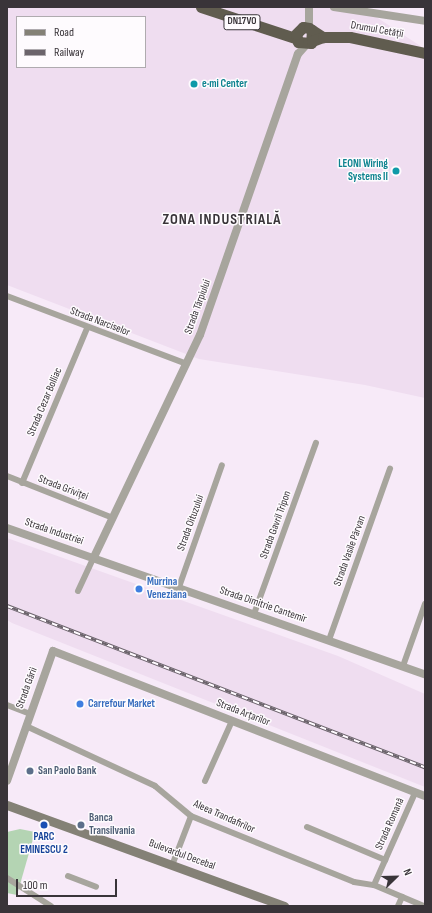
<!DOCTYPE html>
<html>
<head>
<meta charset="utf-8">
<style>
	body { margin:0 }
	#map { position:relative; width:432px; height:913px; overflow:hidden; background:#f7eaf8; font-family:"Sofia Sans Condensed",sans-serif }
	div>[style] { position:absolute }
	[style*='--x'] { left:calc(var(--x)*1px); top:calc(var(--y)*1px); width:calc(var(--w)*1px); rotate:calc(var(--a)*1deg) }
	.built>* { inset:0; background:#efddf0 }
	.green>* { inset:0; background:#b4d4b3 }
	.minor>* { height:6px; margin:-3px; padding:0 3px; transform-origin:3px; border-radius:3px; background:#a7a59d }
	.tertiary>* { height:8px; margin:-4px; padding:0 4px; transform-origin:4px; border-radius:4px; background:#a7a59d }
	.secondary>* { height:9px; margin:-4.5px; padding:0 4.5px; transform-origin:4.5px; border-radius:4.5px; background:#848176 }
	.trunk>* { height:11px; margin:-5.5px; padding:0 5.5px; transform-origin:5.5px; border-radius:5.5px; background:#605c4f }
	.rail>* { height:3.5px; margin-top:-1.75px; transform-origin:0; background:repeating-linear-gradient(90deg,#fefbfe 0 6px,#6b646b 0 12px); box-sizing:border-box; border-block:1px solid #6b646b }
	.dots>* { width:11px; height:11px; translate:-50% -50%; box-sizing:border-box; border:2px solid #fefbfe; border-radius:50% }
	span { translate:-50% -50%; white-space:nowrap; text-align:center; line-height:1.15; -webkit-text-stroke:3px #fefbfe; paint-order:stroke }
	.shield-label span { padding:1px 3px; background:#fefbfe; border:1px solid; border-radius:3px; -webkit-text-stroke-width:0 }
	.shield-label { font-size:10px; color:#393439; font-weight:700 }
	.street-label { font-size:11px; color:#393439 }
	.culture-label { font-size:11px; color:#0d838f; font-weight:700 }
	.left { translate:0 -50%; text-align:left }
	.right { translate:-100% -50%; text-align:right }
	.shop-label { font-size:11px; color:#366cbe; font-weight:700 }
	.service-label { font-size:11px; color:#4e5e75; font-weight:700 }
	.transit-label { font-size:11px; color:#164399; font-weight:700 }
	.district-label { font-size:15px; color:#393439; font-weight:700; letter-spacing:1px }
	.frame { position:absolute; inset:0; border:8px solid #393439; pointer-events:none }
	.legend { position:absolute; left:16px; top:16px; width:130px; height:52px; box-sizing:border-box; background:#fefbfe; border:1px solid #afabaf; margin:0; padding:5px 7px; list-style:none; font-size:12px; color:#393439 }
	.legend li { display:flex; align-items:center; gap:8px; height:20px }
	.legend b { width:20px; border:1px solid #afabaf }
	.north { position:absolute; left:376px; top:857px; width:40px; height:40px; -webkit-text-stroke:3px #fefbfe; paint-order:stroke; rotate:67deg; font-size:11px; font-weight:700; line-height:16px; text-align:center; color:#393439 }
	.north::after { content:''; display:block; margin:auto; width:14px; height:18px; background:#393439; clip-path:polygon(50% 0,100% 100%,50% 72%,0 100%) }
	.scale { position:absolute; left:16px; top:879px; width:101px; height:18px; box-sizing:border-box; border:2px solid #393439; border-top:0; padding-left:5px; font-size:12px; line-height:14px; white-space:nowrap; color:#393439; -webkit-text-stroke:3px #fefbfe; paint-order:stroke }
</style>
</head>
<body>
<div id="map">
	<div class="built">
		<i style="clip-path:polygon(evenodd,7px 7px,361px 7px,425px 49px,425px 398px,365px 385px,199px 359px,7px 285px,7px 7px,17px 17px,145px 17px,145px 67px,17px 67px,17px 17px)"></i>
		<i style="clip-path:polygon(7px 538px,338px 656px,425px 694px,425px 787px,12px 623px,7px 620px)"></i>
	</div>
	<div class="green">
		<i style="clip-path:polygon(20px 829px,35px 832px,17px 895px,7px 893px,7px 832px)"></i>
	</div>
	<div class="minor">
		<i style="--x:7;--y:296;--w:192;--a:20.7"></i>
		<i style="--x:7;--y:476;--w:114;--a:21.6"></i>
		<i style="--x:22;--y:483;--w:168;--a:-67.2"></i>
		<i style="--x:179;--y:587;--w:129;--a:-70.6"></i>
		<i style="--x:78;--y:591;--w:38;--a:-65"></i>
		<i style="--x:254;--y:614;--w:182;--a:-70.1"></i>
		<i style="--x:329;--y:640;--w:182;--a:-70.4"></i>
		<i style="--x:403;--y:666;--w:66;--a:-70.5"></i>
		<i style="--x:7;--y:705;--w:25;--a:21"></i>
		<i style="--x:26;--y:726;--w:142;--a:24.9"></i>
		<i style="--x:155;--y:786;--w:47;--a:39.8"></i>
		<i style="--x:191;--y:816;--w:176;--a:22"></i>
		<i style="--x:354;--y:882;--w:20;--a:9"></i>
		<i style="--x:374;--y:885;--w:54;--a:22.8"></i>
		<i style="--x:205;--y:781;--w:66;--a:-65.8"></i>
		<i style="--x:307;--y:827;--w:85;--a:22.9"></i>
		<i style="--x:173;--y:863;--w:50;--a:-69"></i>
		<i style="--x:68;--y:876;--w:30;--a:21"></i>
		<i style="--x:7;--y:878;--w:52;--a:32.5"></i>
		<i style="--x:374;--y:885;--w:101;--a:-66"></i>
		<i style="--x:398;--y:906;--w:10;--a:-66"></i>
	</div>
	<div class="tertiary">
		<i style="--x:334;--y:7;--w:92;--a:8.7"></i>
		<i style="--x:309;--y:28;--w:21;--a:-90"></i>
		<i style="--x:7;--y:528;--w:443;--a:19.3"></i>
		<i style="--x:94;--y:557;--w:246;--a:-64.5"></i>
		<i style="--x:200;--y:335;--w:298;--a:-70.8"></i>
		<i style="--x:298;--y:54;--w:12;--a:-48"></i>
		<i style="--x:7;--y:781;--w:138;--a:-70.5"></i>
		<i style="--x:53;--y:651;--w:399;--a:21.3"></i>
	</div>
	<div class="secondary">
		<i style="--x:7;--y:805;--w:295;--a:20"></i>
	</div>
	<div class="trunk">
		<i style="--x:201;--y:7;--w:99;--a:18.3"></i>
		<i style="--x:312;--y:30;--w:13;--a:94"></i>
		<i style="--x:311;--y:43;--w:13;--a:-176"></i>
		<i style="--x:298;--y:42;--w:8;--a:-104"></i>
		<i style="--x:296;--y:34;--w:10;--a:-45"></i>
		<i style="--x:303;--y:27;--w:6;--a:9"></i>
		<i style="--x:309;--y:28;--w:17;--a:33"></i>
		<i style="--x:312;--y:41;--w:12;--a:-20"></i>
		<i style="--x:323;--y:37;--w:27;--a:0"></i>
		<i style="--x:350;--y:37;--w:77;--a:12"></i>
	</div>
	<div class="rail">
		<i style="--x:7;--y:606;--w:448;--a:21.1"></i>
	</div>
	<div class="dots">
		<i style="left:194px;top:84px;background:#0f9aa8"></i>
		<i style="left:396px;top:171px;background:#0f9aa8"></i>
		<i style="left:139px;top:589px;background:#3f7fe0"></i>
		<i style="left:80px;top:704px;background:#3f7fe0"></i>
		<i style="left:30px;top:771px;background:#5c6f8a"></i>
		<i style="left:44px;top:825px;background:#1a4fb4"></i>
		<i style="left:81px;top:825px;background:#5c6f8a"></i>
	</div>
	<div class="shield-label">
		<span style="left:242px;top:22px">DN17VO</span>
	</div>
	<div class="street-label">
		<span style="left:377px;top:30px;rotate:10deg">Drumul Cetății</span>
		<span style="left:198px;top:307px;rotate:-70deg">Strada Tărpiului</span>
		<span style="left:100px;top:322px;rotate:21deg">Strada Narciselor</span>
		<span style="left:45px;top:402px;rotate:-67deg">Strada Cezar Bolliac</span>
		<span style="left:63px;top:488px;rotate:21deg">Strada Griviței</span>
		<span style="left:191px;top:523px;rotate:-70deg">Strada Oituzului</span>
		<span style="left:276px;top:525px;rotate:-70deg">Strada Gavril Tripon</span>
		<span style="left:54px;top:532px;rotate:19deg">Strada Industriei</span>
		<span style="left:350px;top:551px;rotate:-70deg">Strada Vasile Pârvan</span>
		<span style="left:263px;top:605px;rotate:19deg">Strada Dimitrie Cantemir</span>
		<span style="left:27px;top:688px;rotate:-70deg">Strada Gării</span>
		<span style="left:243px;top:713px;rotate:21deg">Strada Arțarilor</span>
		<span style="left:224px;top:817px;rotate:24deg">Aleea Trandafirilor</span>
		<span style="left:390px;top:824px;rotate:-66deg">Strada Romană</span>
		<span style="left:182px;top:855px;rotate:20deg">Bulevardul Decebal</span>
	</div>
	<div class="culture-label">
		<span class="left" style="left:202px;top:84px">e·mi Center</span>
		<span class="right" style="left:388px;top:171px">LEONI Wiring<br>Systems II</span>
	</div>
	<div class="shop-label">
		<span class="left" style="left:147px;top:589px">Murrina<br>Veneziana</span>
		<span class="left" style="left:88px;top:704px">Carrefour Market</span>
	</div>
	<div class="service-label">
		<span class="left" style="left:38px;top:771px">San Paolo Bank</span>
		<span class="left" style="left:89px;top:825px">Banca<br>Transilvania</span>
	</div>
	<div class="transit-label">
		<span style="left:44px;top:844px">PARC<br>EMINESCU 2</span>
	</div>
	<div class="district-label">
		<span style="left:222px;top:220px">ZONA INDUSTRIALĂ</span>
	</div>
	<div class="frame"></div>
	<ul class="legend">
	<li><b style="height:5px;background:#848176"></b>Road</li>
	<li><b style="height:5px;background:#6b646b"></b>Railway</li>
	</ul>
	<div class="north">N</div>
	<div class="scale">100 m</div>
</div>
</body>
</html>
